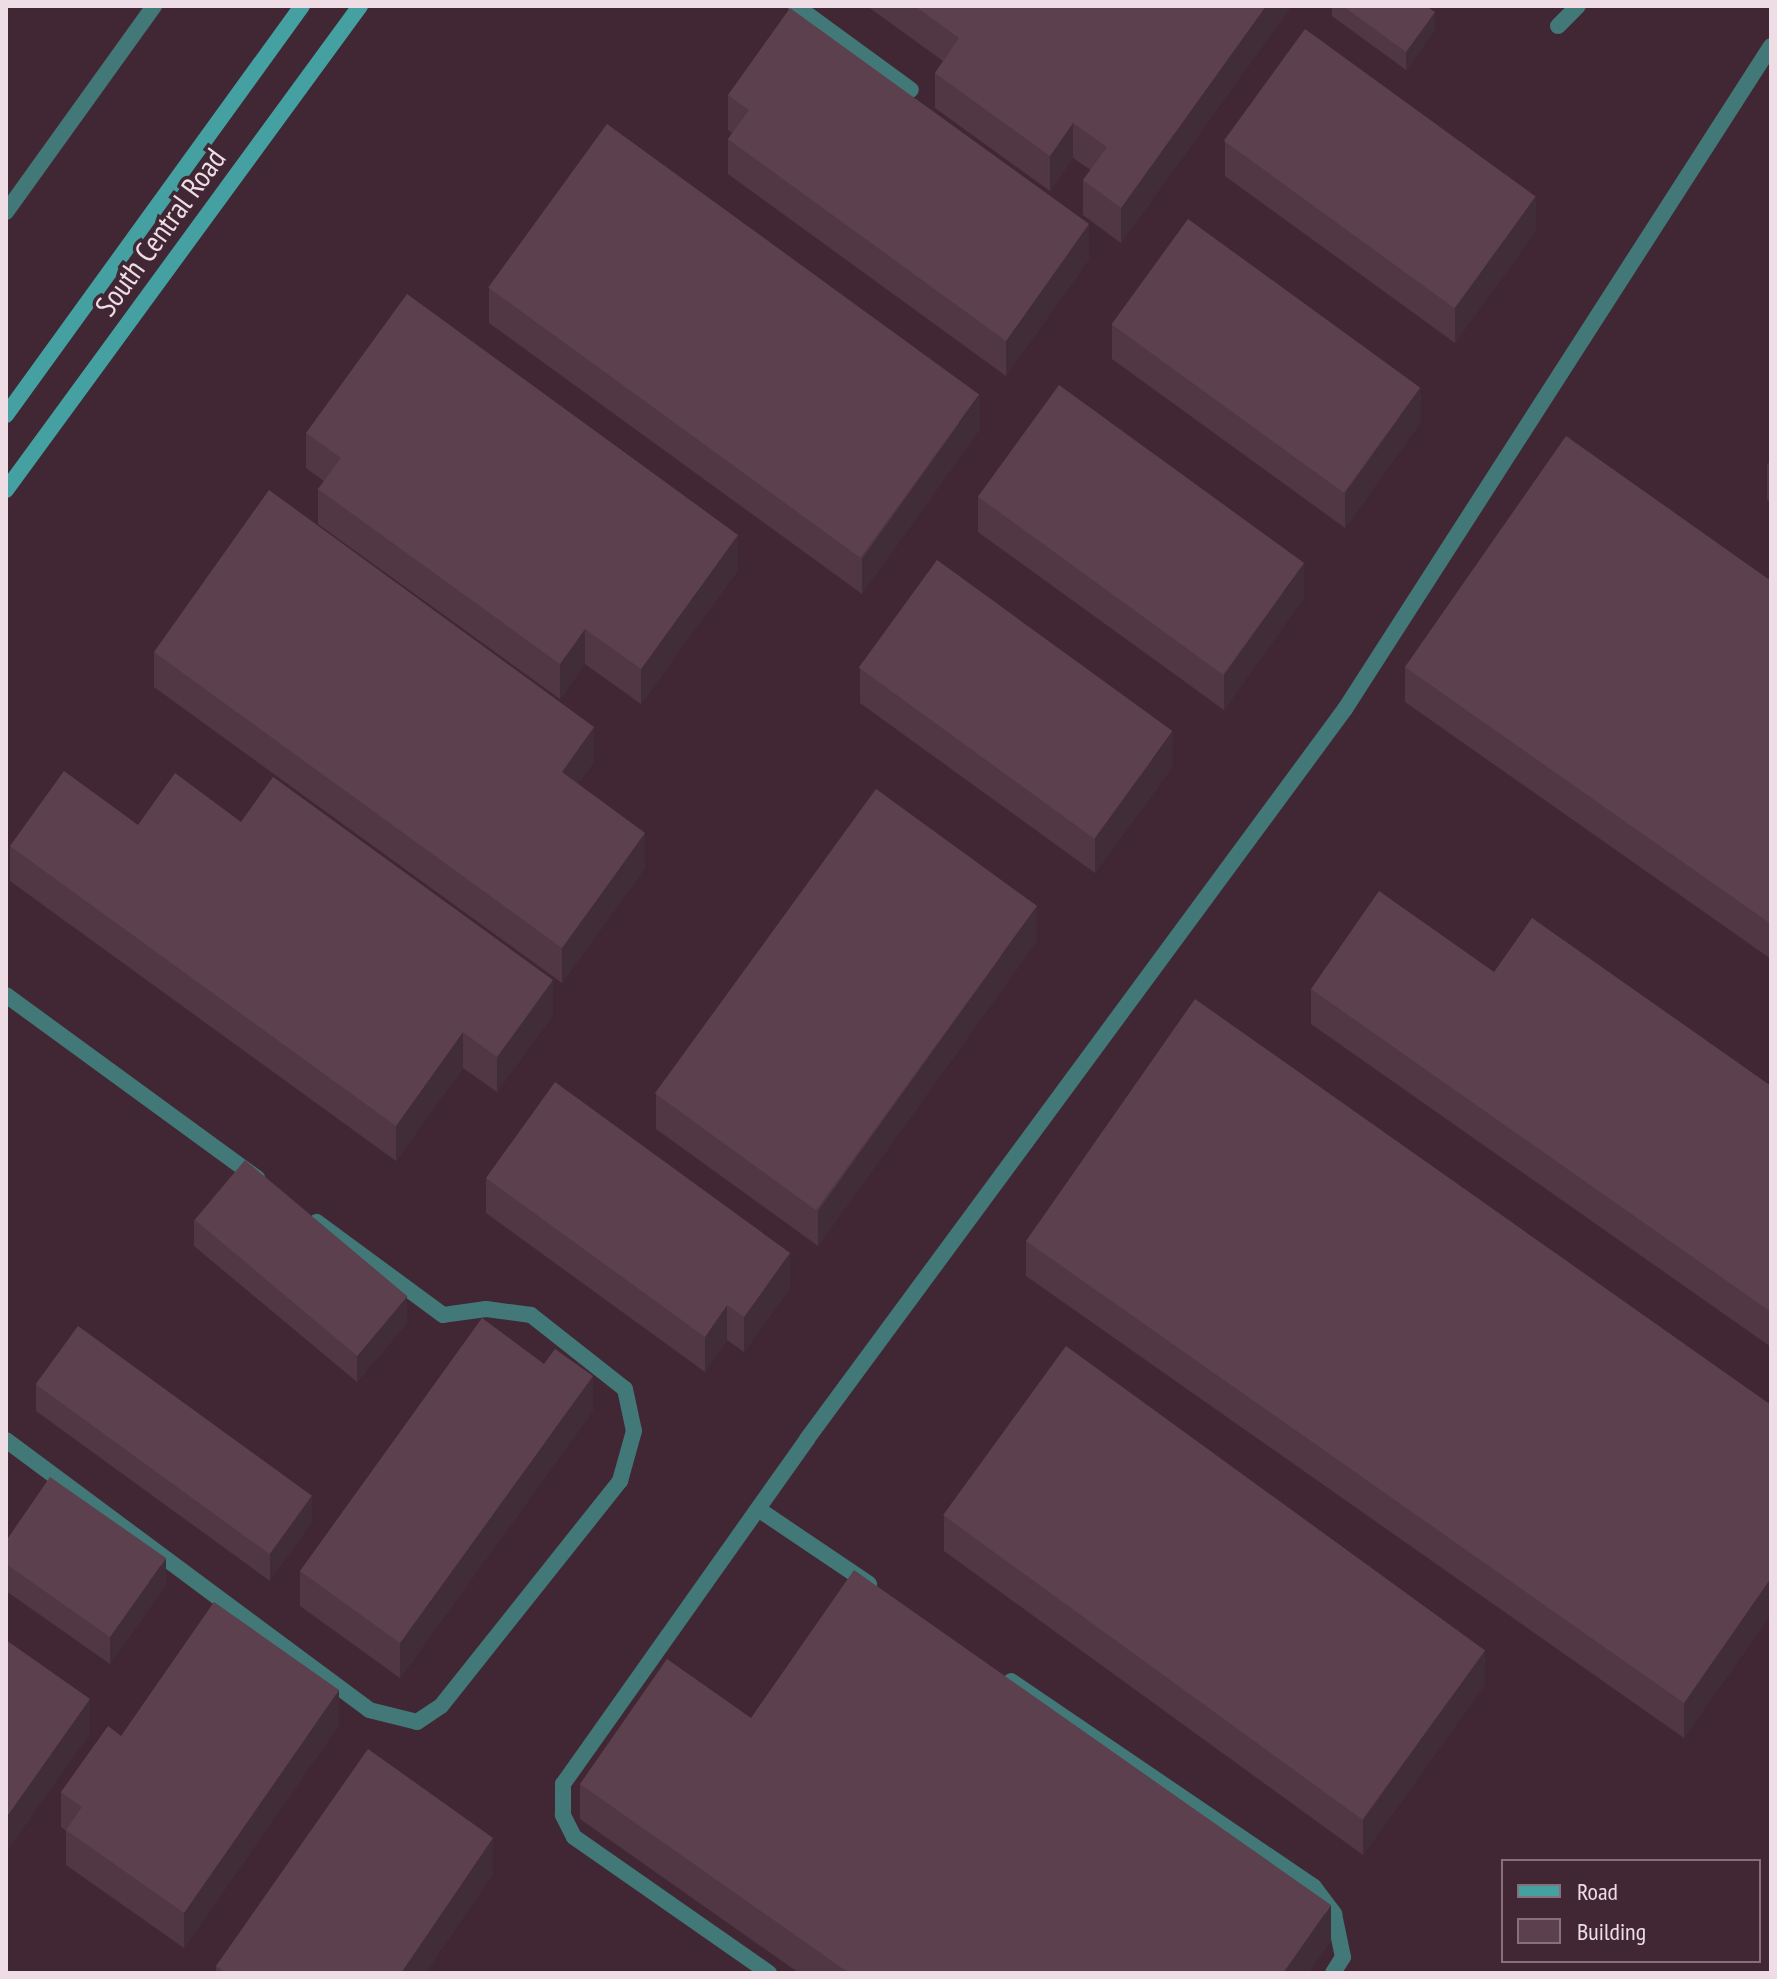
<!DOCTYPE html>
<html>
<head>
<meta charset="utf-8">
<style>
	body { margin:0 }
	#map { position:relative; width:1777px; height:1979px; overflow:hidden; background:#412734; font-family:"PT Sans Narrow",sans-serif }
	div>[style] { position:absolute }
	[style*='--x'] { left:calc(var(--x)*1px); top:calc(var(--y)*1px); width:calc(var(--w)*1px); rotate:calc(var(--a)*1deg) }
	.lane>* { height:16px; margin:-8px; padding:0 8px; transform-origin:8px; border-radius:8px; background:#427878 }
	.street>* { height:16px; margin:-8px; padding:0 8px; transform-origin:8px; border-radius:8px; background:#427878 }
	.secondary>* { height:16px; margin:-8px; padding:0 8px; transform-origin:8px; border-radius:8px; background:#44a0a1 }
	.wall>* { inset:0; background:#503743 }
	.shaded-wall>* { inset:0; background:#412d37 }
	.building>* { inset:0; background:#5d404e; transform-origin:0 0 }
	span { translate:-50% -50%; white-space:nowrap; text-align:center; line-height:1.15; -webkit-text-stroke:7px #412734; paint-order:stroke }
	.street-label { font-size:30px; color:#efdde5 }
	.frame { position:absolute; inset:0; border:8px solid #efdde5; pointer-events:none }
	.legend { position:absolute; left:1501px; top:1859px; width:260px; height:104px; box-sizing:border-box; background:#412734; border:2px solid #87707b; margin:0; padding:10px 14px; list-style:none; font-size:24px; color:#efdde5 }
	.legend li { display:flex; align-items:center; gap:16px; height:40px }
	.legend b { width:40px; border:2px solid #87707b }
</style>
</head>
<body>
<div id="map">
	<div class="lane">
		<i style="--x:796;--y:6;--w:142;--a:36.1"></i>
		<i style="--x:1558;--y:26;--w:28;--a:-45"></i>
		<i style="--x:6;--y:995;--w:311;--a:36.1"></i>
		<i style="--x:6;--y:1440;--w:452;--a:36.6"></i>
		<i style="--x:369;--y:1710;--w:49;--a:14"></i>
		<i style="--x:417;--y:1722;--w:29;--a:-34"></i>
		<i style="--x:441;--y:1706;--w:288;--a:-51.5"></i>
		<i style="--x:620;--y:1481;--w:52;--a:-74.4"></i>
		<i style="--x:634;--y:1431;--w:43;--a:-102.1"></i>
		<i style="--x:625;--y:1389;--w:120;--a:-141.8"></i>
		<i style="--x:531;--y:1315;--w:45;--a:-172.4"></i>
		<i style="--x:486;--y:1309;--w:43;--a:172.1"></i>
		<i style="--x:443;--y:1315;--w:157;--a:-143.6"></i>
		<i style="--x:758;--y:1509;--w:134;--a:34"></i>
		<i style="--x:1011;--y:1681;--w:366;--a:34.2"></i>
		<i style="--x:1314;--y:1887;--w:34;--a:53"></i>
		<i style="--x:1334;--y:1914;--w:44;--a:78.2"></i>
		<i style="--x:1343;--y:1957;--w:19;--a:122"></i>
		<i style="--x:769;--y:1973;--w:238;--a:-145.1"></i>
		<i style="--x:574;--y:1837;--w:25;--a:-117"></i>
		<i style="--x:563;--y:1815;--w:31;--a:-90"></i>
		<i style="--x:563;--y:1784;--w:423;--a:-54.7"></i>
	</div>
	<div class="street">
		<i style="--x:6;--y:212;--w:254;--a:-54.3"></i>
		<i style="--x:807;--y:1439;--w:907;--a:-53.61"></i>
		<i style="--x:1345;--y:709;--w:788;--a:-57.28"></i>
	</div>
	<div class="secondary">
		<i style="--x:6;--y:415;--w:505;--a:-54.11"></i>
		<i style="--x:6;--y:490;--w:600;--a:-53.82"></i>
	</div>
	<div class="wall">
		<i style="clip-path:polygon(867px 6px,1290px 6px,1290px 8px,1121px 243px,1083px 215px,1083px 180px,1091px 170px,1073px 158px,1050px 191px,935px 108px,935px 73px,943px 61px)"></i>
		<i style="clip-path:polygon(1332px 6px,1426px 6px,1435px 30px,1406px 70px,1332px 16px)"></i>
		<i style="clip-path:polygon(728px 95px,1089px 259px,1006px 376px,728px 174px,728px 139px,732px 133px,728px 130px)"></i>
		<i style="clip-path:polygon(1225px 141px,1536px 231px,1455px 343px,1225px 176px)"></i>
		<i style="clip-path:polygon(489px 288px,980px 429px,862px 594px,489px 323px)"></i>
		<i style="clip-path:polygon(1112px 324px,1421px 422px,1345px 528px,1112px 359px)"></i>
		<i style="clip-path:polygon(306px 433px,738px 570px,641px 704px,585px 664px,560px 699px,318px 524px,318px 489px,324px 481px,306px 468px)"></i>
		<i style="clip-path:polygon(1771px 459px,1771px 503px,1767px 500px,1767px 465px)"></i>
		<i style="clip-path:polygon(978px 497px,1304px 598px,1224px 710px,978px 532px)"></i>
		<i style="clip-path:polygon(1771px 581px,1771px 959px,1405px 702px,1405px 667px)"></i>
		<i style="clip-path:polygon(154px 652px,594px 762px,578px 784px,645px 868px,562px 983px,154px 687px)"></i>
		<i style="clip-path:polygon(860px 668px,1173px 766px,1095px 873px,860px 703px)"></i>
		<i style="clip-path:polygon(241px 822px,553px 1015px,497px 1092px,463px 1068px,396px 1161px,10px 881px,10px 846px,138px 825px)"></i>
		<i style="clip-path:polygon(1037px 941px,818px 1246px,656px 1129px,656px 1094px)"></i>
		<i style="clip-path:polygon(1494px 972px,1771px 1086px,1771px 1347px,1311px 1024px,1311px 989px)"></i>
		<i style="clip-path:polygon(486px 1178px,790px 1288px,744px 1352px,727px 1340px,705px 1372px,486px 1213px)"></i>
		<i style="clip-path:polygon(194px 1219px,407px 1323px,357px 1382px,194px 1246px)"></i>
		<i style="clip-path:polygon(1026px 1241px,1771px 1405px,1771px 1614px,1684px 1738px,1026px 1276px)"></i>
		<i style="clip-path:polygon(36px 1384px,312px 1522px,270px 1581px,36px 1411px)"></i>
		<i style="clip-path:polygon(593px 1411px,400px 1678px,300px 1606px,300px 1571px)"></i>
		<i style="clip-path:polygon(944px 1516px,1485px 1685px,1363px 1855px,944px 1551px)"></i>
		<i style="clip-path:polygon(6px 1541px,166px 1585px,110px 1664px,6px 1591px)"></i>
		<i style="clip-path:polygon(339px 1725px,184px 1948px,66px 1865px,66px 1831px,61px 1827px,61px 1792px,121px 1736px)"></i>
		<i style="clip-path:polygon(580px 1784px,1331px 1940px,1308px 1973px,799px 1973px,580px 1819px)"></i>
		<i style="clip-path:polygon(493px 1874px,425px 1973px,216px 1973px,216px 1966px)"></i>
	</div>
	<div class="shaded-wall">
		<i style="clip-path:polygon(1266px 6px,1290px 6px,1290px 8px,1121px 243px,1121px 208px)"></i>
		<i style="clip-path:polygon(1435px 12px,1435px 30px,1406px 70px,1406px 52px)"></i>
		<i style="clip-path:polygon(1073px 123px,1073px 158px,1050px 191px,1050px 156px)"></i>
		<i style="clip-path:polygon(1536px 196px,1536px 231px,1455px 343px,1455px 308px)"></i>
		<i style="clip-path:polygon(1089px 224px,1089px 259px,1006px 376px,1006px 341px)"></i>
		<i style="clip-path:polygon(1421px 387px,1421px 422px,1345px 528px,1345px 493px)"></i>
		<i style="clip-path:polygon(980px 394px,980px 429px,862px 594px,862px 559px)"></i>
		<i style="clip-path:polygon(738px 535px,738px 570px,641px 704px,641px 669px)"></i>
		<i style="clip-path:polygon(1304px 563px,1304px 598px,1224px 710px,1224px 675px)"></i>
		<i style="clip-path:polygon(585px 629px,585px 664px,560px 699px,560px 664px)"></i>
		<i style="clip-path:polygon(594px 727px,594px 762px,562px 807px,562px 772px)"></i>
		<i style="clip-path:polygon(1173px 731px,1173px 766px,1095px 873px,1095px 838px)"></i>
		<i style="clip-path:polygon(645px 833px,645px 868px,562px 983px,562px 948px)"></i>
		<i style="clip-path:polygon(1037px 906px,1037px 941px,818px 1246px,818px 1211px)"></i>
		<i style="clip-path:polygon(553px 980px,553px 1015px,497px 1092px,497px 1057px)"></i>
		<i style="clip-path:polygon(463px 1032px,463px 1068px,396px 1161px,396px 1126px)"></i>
		<i style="clip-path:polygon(790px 1253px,790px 1288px,744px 1352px,744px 1317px)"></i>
		<i style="clip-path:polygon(407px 1296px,407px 1323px,357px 1382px,357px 1355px)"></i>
		<i style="clip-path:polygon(727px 1305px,727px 1340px,705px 1372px,705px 1337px)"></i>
		<i style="clip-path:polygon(593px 1376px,593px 1411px,400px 1678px,400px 1643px)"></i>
		<i style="clip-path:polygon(312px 1495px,312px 1522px,270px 1581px,270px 1554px)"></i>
		<i style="clip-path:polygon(166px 1558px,166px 1585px,110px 1664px,110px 1637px)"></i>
		<i style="clip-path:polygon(1771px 1578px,1771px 1614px,1684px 1738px,1684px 1703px)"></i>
		<i style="clip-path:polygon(1485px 1650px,1485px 1685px,1363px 1855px,1363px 1820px)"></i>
		<i style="clip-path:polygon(339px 1690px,339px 1725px,184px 1948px,184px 1913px)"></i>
		<i style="clip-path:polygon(90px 1699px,90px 1734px,6px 1853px,6px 1818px)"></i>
		<i style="clip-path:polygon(493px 1838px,493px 1874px,425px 1973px,401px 1973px)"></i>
		<i style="clip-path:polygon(1331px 1905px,1331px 1940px,1308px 1973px,1283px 1973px)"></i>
	</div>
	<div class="building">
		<i style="clip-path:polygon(915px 6px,1266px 6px,1121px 208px,1083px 180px,1107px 147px,1073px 123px,1050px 156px,935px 73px,959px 38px)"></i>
		<i style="clip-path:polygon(1343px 6px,1426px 6px,1435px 12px,1406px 52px)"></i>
		<i style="clip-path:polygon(790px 8px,1089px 224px,1006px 341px,728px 139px,749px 110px,728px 95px)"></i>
		<i style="left:1305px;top:29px;width:285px;height:138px;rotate:36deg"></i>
		<i style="left:607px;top:124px;width:460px;height:202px;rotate:36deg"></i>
		<i style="left:1188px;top:219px;width:287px;height:130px;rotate:36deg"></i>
		<i style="clip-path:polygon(407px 294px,738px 535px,641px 669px,585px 629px,560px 664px,318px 489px,341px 458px,306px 433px)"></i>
		<i style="left:1059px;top:385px;width:303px;height:138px;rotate:36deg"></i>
		<i style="clip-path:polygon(1566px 436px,1771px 581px,1771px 924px,1405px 667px)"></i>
		<i style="clip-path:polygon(269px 490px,594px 727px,562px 772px,645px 833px,562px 948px,154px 652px)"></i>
		<i style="left:937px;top:560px;width:291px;height:133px;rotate:36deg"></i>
		<i style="clip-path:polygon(64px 771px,138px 825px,175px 773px,241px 822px,273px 777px,553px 980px,497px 1057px,463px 1032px,396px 1126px,10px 846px)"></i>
		<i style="left:876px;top:789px;width:199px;height:376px;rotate:36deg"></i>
		<i style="clip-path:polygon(1379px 891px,1494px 972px,1532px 918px,1771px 1086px,1771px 1312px,1311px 989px)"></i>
		<i style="clip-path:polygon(1195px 999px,1771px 1405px,1771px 1578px,1684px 1703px,1026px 1241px)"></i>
		<i style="clip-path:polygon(555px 1082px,790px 1253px,744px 1317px,727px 1305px,705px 1337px,486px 1178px)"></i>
		<i style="left:245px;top:1160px;width:212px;height:78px;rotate:40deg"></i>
		<i style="clip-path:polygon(482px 1318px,544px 1364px,555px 1349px,593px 1376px,400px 1643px,300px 1571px)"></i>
		<i style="left:78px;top:1326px;width:289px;height:72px;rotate:36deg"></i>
		<i style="left:1066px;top:1346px;width:518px;height:209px;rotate:36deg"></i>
		<i style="clip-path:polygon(50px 1477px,166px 1558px,110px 1637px,6px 1564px,6px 1541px)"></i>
		<i style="clip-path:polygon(854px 1570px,1331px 1905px,1283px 1973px,849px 1973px,580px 1784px,667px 1659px,751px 1718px)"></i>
		<i style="clip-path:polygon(214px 1602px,339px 1690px,184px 1913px,66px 1830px,82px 1807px,61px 1792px,108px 1726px,121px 1736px)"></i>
		<i style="clip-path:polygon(6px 1640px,90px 1699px,6px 1818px)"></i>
		<i style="clip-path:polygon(368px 1749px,493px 1838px,401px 1973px,226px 1973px,216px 1966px)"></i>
	</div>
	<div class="street-label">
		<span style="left:160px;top:232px;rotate:-54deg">South Central Road</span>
	</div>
	<div class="frame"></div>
	<ul class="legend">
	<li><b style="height:10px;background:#44a0a1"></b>Road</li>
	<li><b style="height:22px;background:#5d404e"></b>Building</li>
	</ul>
</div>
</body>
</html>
